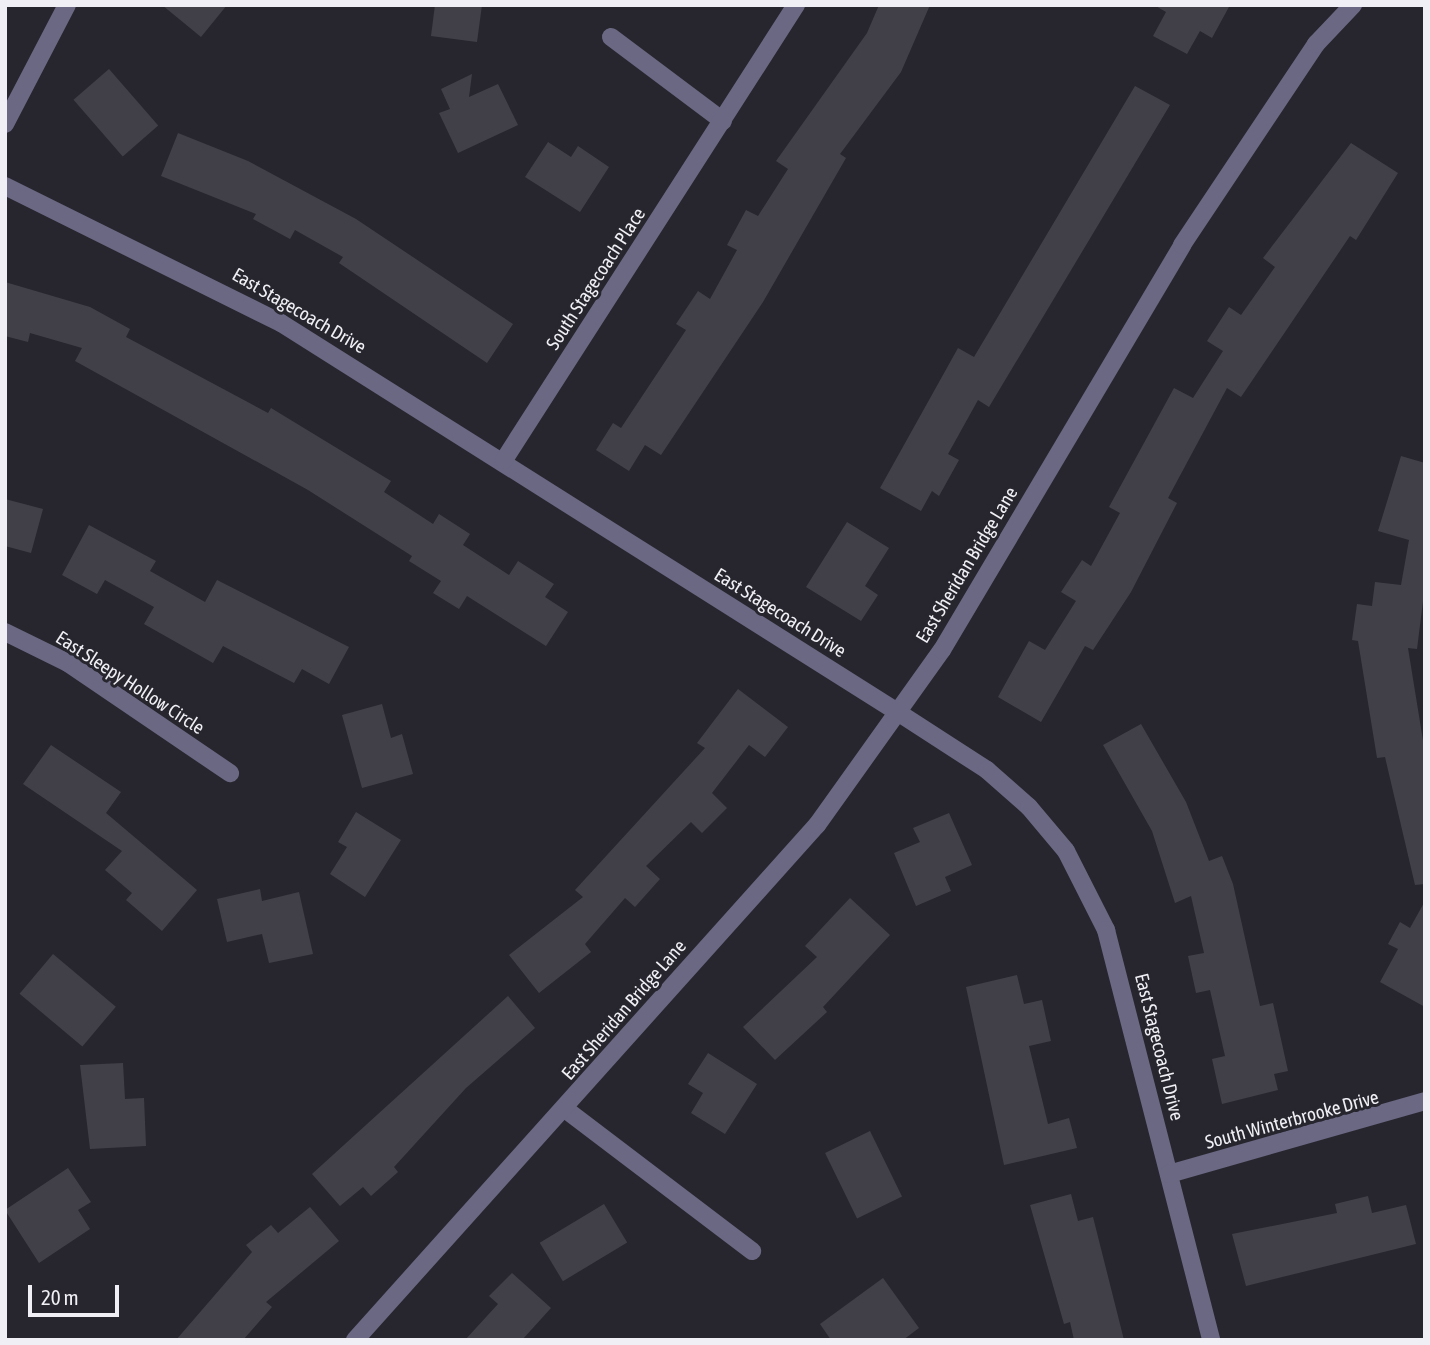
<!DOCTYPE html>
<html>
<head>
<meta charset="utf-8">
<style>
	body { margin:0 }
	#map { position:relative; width:1430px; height:1345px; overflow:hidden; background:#27262e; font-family:"Asap Condensed",sans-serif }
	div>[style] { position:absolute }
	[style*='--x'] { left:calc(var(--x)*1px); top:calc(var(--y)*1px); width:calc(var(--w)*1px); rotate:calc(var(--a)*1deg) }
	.building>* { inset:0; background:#414049; transform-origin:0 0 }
	.minor>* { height:18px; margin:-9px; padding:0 9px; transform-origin:9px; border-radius:9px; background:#6a6883 }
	span { translate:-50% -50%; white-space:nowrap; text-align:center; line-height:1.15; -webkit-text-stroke:6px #27262e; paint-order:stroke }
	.street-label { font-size:19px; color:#efeff5 }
	.frame { position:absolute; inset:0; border:7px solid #efeff5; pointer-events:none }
	.scale { position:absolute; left:28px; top:1285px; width:91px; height:32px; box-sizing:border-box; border:4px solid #efeff5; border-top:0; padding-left:9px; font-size:21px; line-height:24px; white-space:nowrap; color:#efeff5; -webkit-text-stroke:5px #27262e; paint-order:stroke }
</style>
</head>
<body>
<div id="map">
	<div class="building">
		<i style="clip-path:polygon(162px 5px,227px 5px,201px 37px)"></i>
		<i style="clip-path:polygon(435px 5px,482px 5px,477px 42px,431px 36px)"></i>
		<i style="clip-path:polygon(879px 5px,930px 5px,901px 72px,840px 154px,846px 158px,763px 302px,661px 455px,645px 445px,629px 471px,596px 450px,613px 423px,621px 428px,686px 330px,676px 324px,698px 291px,710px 299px,737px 250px,727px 245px,746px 210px,758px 216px,788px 169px,776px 161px,867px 33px)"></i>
		<i style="clip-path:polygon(1154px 5px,1230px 5px,1212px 38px,1200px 31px,1187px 54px,1153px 36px,1166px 12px)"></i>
		<i style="left:109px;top:69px;width:75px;height:47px;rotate:49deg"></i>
		<i style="clip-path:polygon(472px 74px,469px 97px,498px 84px,518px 125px,458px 153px,439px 113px,450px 109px,441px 89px)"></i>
		<i style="clip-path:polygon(1135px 86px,1170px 105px,989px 407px,978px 400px,948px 454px,959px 460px,939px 496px,932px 491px,921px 511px,880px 488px,958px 348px,974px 357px)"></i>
		<i style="clip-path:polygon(178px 133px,248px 161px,356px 219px,513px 324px,487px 363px,339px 263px,343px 257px,295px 230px,290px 239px,253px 219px,256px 214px,161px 176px)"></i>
		<i style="clip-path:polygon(548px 142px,571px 157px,578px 146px,609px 167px,580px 212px,525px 177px)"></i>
		<i style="clip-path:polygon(1351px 143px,1398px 173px,1356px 240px,1350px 236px,1241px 397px,1227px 388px,1168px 498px,1177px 503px,1131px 592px,1093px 650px,1085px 646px,1041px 722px,998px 697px,1029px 641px,1045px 650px,1076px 601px,1061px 592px,1082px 560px,1091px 566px,1120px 513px,1109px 507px,1174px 388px,1193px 398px,1223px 351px,1207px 341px,1229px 307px,1241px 315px,1275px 267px,1263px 258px)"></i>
		<i style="clip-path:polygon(5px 282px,90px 307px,130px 329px,126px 337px,268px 413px,271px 408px,391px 481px,384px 492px,433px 524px,439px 514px,470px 534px,463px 545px,509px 575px,518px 561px,554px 584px,545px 597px,568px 612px,546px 646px,467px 596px,459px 609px,433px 593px,441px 581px,409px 561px,412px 556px,308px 490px,75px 361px,82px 348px,30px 333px,28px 342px,5px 336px)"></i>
		<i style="clip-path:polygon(1401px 456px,1425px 463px,1425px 585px,1417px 649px,1408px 648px,1425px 753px,1425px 884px,1415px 885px,1385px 757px,1377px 758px,1358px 641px,1352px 640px,1357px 604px,1372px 606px,1375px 582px,1401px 585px,1409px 540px,1378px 531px)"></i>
		<i style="clip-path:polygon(5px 499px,43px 509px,31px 553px,5px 546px)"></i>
		<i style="clip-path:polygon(847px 522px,889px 548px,865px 586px,878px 595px,861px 621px,806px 587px)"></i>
		<i style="clip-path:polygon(89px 525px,156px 561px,150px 571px,205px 602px,217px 580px,349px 647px,329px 684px,302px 669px,294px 683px,223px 646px,213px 663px,144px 624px,154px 607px,105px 580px,97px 594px,62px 575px)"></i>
		<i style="clip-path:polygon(738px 689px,788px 727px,765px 757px,749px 745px,712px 793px,727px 808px,702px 833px,691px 822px,646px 866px,660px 879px,635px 907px,625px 898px,585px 944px,591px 952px,539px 993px,509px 955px,583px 897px,575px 890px,705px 748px,697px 743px)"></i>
		<i style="clip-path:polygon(382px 704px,391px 738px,402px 734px,413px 774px,362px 788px,342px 715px)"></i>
		<i style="clip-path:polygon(1141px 724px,1186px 802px,1209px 861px,1222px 856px,1233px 884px,1260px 1006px,1273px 1003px,1288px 1071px,1274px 1074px,1278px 1090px,1222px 1104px,1212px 1059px,1225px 1056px,1210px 990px,1196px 993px,1188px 956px,1204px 953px,1191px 896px,1175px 903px,1152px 831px,1103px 745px)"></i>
		<i style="clip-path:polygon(51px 745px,121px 792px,106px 813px,197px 890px,162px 931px,126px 900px,132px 893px,105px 870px,122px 851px,23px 784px)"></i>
		<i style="clip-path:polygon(356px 812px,401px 840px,365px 897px,330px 874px,347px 847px,338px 842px)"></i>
		<i style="clip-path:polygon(949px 813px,972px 865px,945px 877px,951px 891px,916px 906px,894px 853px,920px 842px,913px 828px)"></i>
		<i style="clip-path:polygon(260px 889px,262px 901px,299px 892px,313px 954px,269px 963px,262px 934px,227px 942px,217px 899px)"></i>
		<i style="clip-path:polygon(850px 898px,890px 935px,823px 1007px,827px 1012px,775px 1060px,743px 1027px,817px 957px,805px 946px)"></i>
		<i style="clip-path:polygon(1425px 901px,1425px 1007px,1380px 982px,1398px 949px,1388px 944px,1400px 922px,1410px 928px)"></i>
		<i style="left:53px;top:954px;width:82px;height:52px;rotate:40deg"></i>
		<i style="clip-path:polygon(1017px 975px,1024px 1004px,1042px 1000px,1051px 1041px,1029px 1046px,1048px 1124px,1069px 1118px,1077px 1148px,1004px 1165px,966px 987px)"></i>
		<i style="clip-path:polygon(508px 996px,535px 1028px,466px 1088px,394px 1167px,398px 1172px,371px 1196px,363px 1187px,340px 1206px,312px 1174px)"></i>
		<i style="clip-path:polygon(708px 1053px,757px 1084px,725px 1134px,691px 1113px,703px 1093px,688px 1084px)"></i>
		<i style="clip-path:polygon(123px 1063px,125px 1099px,144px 1098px,146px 1146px,90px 1149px,80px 1065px)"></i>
		<i style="left:870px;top:1131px;width:73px;height:50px;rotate:64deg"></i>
		<i style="clip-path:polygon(68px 1168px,91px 1202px,78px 1210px,90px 1229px,39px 1263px,5px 1210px)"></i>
		<i style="clip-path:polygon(1071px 1194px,1078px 1221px,1093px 1217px,1124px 1340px,1074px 1340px,1070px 1322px,1064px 1324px,1030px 1205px)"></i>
		<i style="clip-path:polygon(1368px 1196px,1372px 1213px,1406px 1205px,1416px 1244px,1246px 1286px,1232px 1234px,1337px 1213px,1335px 1204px)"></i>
		<i style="left:604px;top:1204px;width:45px;height:75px;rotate:59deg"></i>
		<i style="clip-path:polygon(310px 1207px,339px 1241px,266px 1302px,272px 1307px,243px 1340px,176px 1340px,252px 1252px,246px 1245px,271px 1225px,278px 1233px)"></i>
		<i style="clip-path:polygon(512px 1273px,551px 1308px,522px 1340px,465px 1340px,498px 1304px,489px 1296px)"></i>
		<i style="clip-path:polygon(883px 1278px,919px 1328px,903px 1340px,831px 1340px,820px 1324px)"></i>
	</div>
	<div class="minor">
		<i style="--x:611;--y:37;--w:140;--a:36.9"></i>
		<i style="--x:5;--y:124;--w:134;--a:-62.5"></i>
		<i style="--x:5;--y:186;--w:308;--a:26.4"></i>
		<i style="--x:281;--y:323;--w:731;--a:32.25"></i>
		<i style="--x:899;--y:713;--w:105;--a:32.9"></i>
		<i style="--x:987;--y:770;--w:56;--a:41.4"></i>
		<i style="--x:1029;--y:807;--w:57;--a:49.9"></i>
		<i style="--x:1066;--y:851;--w:89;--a:63.1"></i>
		<i style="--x:1106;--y:930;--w:423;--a:75.6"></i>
		<i style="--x:504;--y:460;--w:541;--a:-57.31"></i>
		<i style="--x:5;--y:632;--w:70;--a:26.2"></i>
		<i style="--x:68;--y:663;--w:196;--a:34.2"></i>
		<i style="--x:565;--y:1109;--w:235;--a:37.2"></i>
		<i style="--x:1169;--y:1174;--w:266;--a:-15.9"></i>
		<i style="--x:355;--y:1340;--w:692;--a:-48.11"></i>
		<i style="--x:817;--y:825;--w:215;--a:-54.5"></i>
		<i style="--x:942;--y:650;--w:471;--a:-59.3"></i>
		<i style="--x:1182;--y:245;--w:242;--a:-56.3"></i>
		<i style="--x:1316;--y:44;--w:54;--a:-46.5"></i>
	</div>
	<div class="street-label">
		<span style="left:596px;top:279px;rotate:-57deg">South Stagecoach Place</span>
		<span style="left:299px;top:311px;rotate:30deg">East Stagecoach Drive</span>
		<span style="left:967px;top:565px;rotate:-59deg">East Sheridan Bridge Lane</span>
		<span style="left:780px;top:613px;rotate:32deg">East Stagecoach Drive</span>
		<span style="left:130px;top:683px;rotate:33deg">East Sleepy Hollow Circle</span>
		<span style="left:624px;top:1010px;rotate:-49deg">East Sheridan Bridge Lane</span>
		<span style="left:1159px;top:1047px;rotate:76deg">East Stagecoach Drive</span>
		<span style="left:1292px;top:1120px;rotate:-15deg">South Winterbrooke Drive</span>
	</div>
	<div class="frame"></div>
	<div class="scale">20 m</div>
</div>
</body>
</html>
